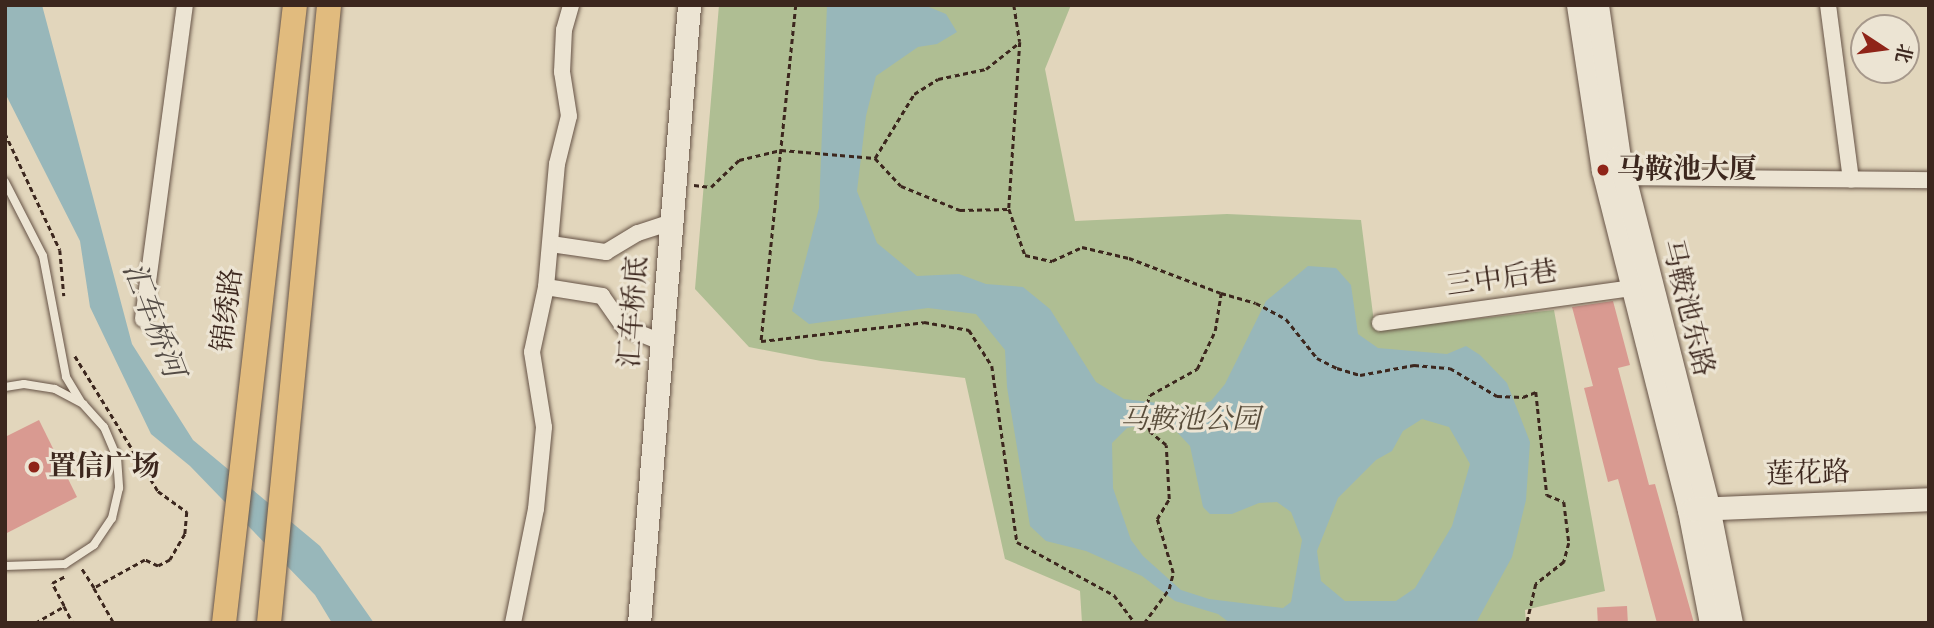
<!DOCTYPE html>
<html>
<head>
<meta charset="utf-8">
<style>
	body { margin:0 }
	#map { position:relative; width:1934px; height:628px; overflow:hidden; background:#e2d6bc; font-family:"Libre Bodoni","Noto Serif SC",serif }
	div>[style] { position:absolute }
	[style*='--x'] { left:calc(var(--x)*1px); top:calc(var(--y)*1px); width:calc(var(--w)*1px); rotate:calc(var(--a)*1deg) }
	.green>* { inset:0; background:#afbe93 }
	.water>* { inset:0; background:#98b7ba }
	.building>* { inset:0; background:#d99a91; transform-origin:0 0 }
	.path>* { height:2.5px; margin-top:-1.25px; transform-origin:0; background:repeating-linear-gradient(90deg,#3c271e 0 5px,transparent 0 8.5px) }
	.roads { filter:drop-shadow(0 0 2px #665346) drop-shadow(0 0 2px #665346) }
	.lane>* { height:8px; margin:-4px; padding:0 4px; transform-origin:4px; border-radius:4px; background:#ece4d3 }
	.street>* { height:16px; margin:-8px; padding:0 8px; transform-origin:8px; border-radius:8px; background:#ece4d3 }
	.secondary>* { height:23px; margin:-11.5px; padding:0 11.5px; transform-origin:11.5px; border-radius:11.5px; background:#ece4d3 }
	.primary>* { height:24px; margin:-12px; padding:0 12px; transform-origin:12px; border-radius:12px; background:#e1bb7e }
	.dots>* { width:19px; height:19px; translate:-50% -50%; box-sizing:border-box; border:4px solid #ece4d3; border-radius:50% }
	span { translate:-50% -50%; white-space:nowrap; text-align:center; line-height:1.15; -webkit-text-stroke:6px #ece4d3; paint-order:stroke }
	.poi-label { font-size:28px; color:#3c271e; font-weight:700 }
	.left { translate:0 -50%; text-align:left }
	.street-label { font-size:28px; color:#3c271e }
	.park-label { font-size:28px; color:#594d3b; font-style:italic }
	.water-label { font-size:30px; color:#534b45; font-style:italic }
	.frame { position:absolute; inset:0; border:7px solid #3c271e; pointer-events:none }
	.north { position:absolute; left:1850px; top:14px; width:70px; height:70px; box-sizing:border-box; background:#ece4d3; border:2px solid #a6988b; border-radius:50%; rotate:103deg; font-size:19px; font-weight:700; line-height:28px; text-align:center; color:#3c271e }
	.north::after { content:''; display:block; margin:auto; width:24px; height:32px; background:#8f2418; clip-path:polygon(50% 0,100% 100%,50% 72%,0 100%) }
</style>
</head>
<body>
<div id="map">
	<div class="green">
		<i style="clip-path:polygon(719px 5px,1071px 5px,1045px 69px,1075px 221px,1227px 214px,1361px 220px,1375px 330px,1554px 310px,1605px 591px,1525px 610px,1526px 623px,1082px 623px,1080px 591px,1005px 559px,965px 378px,821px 361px,749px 347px,695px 289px)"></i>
	</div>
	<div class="water">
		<i style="clip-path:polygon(5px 5px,42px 5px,132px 344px,193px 440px,320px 546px,374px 623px,332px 623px,315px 595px,190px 466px,151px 434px,90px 307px,80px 241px,5px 93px)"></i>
		<i style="clip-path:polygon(evenodd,827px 5px,924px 5px,946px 14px,957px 32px,937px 44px,918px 47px,876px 76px,866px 116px,857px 191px,877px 243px,917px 276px,959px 274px,986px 284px,1023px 287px,1050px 309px,1096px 382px,1124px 399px,1192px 407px,1211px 401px,1225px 384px,1266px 301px,1308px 266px,1336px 268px,1351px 285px,1358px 334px,1378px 348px,1447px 354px,1466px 346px,1480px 355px,1507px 383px,1530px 442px,1526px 500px,1512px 557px,1476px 623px,1230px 623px,1218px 614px,1175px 601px,1142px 576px,1086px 551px,1046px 541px,1030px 526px,1007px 387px,1005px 350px,976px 314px,928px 308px,809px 324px,792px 311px,819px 208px,827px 5px,1422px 419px,1449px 427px,1470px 464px,1452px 526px,1415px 588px,1396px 601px,1345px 601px,1321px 581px,1317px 551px,1338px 498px,1376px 460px,1392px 451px,1403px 431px,1422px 419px,827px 5px,1144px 425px,1176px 431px,1190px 446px,1203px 507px,1210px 514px,1232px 514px,1259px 503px,1277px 502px,1291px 512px,1302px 540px,1291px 602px,1283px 608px,1209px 599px,1181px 590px,1143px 556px,1131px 540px,1113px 488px,1112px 443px,1127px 428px,1144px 425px)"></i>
	</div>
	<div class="building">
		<i style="clip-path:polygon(1613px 301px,1630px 365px,1618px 368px,1649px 485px,1655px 484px,1694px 623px,1657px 623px,1618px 479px,1608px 482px,1584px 388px,1593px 386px,1572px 307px)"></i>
		<i style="clip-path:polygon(39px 420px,77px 497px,5px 534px,5px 437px)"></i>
		<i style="left:1627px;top:606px;width:17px;height:30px;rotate:87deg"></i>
	</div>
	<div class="path">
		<i style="--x:796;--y:5;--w:338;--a:95.9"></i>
		<i style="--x:761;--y:341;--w:164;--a:-6.6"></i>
		<i style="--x:924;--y:322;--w:46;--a:10.1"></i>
		<i style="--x:969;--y:330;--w:43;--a:57.4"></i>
		<i style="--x:992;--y:366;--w:178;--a:81.9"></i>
		<i style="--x:1017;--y:542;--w:111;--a:28.7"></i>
		<i style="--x:1114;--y:595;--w:35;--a:53"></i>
		<i style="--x:1014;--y:5;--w:37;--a:81"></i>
		<i style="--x:1020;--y:42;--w:167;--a:93.8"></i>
		<i style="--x:1009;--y:209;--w:49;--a:70.8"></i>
		<i style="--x:1025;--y:255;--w:28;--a:13"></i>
		<i style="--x:1052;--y:261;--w:33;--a:-25"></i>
		<i style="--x:1082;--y:247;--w:48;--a:13.2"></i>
		<i style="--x:1129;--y:258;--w:98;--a:20.8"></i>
		<i style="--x:5;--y:133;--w:129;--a:64.8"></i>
		<i style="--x:60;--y:250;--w:46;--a:85"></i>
		<i style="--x:875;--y:158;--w:75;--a:-58.6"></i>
		<i style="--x:914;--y:94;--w:28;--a:-32"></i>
		<i style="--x:938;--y:79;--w:49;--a:-11.8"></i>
		<i style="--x:986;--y:69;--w:43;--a:-38.5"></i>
		<i style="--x:694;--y:185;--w:17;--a:7"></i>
		<i style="--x:711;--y:187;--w:39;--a:-44"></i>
		<i style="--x:739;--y:160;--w:43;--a:-13.4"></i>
		<i style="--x:781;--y:150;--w:94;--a:4.9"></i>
		<i style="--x:875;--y:158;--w:38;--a:47"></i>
		<i style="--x:901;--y:186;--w:64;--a:22.1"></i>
		<i style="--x:960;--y:210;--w:48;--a:-1.2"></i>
		<i style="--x:75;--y:356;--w:158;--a:58.4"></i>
		<i style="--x:158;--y:491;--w:36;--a:36"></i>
		<i style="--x:187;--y:512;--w:22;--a:95"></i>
		<i style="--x:185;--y:534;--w:30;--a:120"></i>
		<i style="--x:170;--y:560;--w:13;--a:153"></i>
		<i style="--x:158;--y:566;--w:14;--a:-155"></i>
		<i style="--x:145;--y:560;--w:58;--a:151.2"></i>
		<i style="--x:94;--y:588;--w:24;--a:-123"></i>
		<i style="--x:94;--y:588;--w:40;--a:60.3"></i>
		<i style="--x:64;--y:606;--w:19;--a:62"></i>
		<i style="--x:35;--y:623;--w:34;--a:-30"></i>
		<i style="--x:64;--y:606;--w:26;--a:-118"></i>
		<i style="--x:52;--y:583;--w:16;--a:-27"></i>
		<i style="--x:1144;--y:623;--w:42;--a:-53.7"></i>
		<i style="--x:1169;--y:589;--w:16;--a:-76"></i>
		<i style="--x:1173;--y:573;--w:56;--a:-106.5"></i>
		<i style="--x:1157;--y:519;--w:23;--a:-59"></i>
		<i style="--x:1169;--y:499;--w:54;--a:-93.2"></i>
		<i style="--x:1166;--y:445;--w:21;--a:-141"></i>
		<i style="--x:1150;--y:432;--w:21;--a:-107"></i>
		<i style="--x:1144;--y:412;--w:18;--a:-71"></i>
		<i style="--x:1150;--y:395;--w:54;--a:-29"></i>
		<i style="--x:1197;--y:369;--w:42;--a:-64.7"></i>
		<i style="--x:1215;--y:331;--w:38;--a:-81"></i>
		<i style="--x:1221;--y:293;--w:36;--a:16"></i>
		<i style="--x:1256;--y:303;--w:34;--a:28"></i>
		<i style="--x:1286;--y:319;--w:50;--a:51.5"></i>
		<i style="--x:1317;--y:358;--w:22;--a:27"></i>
		<i style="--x:1337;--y:368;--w:24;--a:17"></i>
		<i style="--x:1360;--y:375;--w:55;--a:-10.5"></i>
		<i style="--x:1414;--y:365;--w:36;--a:5"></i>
		<i style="--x:1450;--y:368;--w:55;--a:30.8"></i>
		<i style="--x:1497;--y:396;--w:26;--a:2"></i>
		<i style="--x:1523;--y:397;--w:14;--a:-21"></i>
		<i style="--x:1536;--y:392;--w:104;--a:83.9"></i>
		<i style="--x:1547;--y:495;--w:18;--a:22"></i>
		<i style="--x:1564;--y:502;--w:41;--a:83"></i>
		<i style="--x:1569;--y:543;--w:20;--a:105"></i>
		<i style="--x:1564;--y:562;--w:36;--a:142"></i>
		<i style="--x:1536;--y:584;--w:40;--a:103"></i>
	</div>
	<div class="roads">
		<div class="lane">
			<i style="--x:5;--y:182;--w:83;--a:62.8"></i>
			<i style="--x:43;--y:256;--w:123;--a:79.2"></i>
			<i style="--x:66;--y:377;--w:29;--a:59"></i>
			<i style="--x:5;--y:387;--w:19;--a:-9"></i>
			<i style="--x:24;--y:384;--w:31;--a:9"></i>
			<i style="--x:55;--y:389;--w:32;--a:28"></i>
			<i style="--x:83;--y:404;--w:31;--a:48"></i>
			<i style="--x:104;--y:427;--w:33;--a:67"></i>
			<i style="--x:117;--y:457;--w:31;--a:86"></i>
			<i style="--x:119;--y:488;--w:31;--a:103"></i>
			<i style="--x:112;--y:518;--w:32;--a:124"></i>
			<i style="--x:94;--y:545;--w:35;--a:147"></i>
			<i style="--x:65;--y:564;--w:60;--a:178.1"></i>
		</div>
		<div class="street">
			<i style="--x:1828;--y:5;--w:176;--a:82.5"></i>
			<i style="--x:1624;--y:177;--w:305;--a:0.6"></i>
			<i style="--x:551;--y:244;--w:56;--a:8.3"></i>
			<i style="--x:606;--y:252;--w:37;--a:-31"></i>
			<i style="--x:638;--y:233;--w:35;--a:-18"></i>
			<i style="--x:546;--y:287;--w:57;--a:9.1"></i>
			<i style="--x:602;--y:296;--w:38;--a:55"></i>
			<i style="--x:624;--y:327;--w:40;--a:22"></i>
			<i style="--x:143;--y:319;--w:317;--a:-82.4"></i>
			<i style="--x:1380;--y:323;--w:253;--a:-7.9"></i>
			<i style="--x:513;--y:623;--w:116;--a:-78.6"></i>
			<i style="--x:536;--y:509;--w:82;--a:-84.4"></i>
			<i style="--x:544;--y:427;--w:76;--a:-99.1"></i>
			<i style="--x:532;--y:352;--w:66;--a:-77.8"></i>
			<i style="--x:546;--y:287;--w:123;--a:-84.9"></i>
			<i style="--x:557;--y:164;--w:49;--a:-76"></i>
			<i style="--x:569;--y:116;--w:45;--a:-99"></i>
			<i style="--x:562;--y:72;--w:42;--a:-87.3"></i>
			<i style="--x:564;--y:30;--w:26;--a:-74"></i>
		</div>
		<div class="secondary">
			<i style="--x:1578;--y:5;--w:167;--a:81.4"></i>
			<i style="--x:1603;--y:170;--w:351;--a:75.8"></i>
			<i style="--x:1689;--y:510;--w:115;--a:79"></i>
			<i style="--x:1597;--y:5;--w:154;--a:81.8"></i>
			<i style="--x:1619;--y:157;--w:361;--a:75.7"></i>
			<i style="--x:1708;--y:507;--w:118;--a:78.8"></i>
			<i style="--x:1694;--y:509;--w:235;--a:-2.4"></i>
			<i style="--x:639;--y:623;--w:620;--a:-85.37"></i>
		</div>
		<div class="primary">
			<i style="--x:224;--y:623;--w:622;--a:-83.45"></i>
			<i style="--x:269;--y:623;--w:621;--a:-84.45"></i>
		</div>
	</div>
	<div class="dots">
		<i style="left:1603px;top:170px;background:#8f2418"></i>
		<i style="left:34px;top:467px;background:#8f2418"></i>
	</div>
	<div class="poi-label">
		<span class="left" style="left:1617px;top:170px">马鞍池大厦</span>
		<span class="left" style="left:48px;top:467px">置信广场</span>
	</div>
	<div class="street-label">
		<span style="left:1502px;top:279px;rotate:-8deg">三中后巷</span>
		<span style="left:1687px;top:308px;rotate:76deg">马鞍池东路</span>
		<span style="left:228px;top:310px;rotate:-83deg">锦绣路</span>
		<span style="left:634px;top:312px;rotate:-86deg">汇车桥底</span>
		<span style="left:1808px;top:474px;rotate:-2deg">莲花路</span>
	</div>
	<div class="park-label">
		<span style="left:1190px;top:420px">马鞍池公园</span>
	</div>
	<div class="water-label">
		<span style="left:153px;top:320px;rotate:69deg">汇车桥河</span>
	</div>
	<div class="frame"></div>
	<div class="north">北</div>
</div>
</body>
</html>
